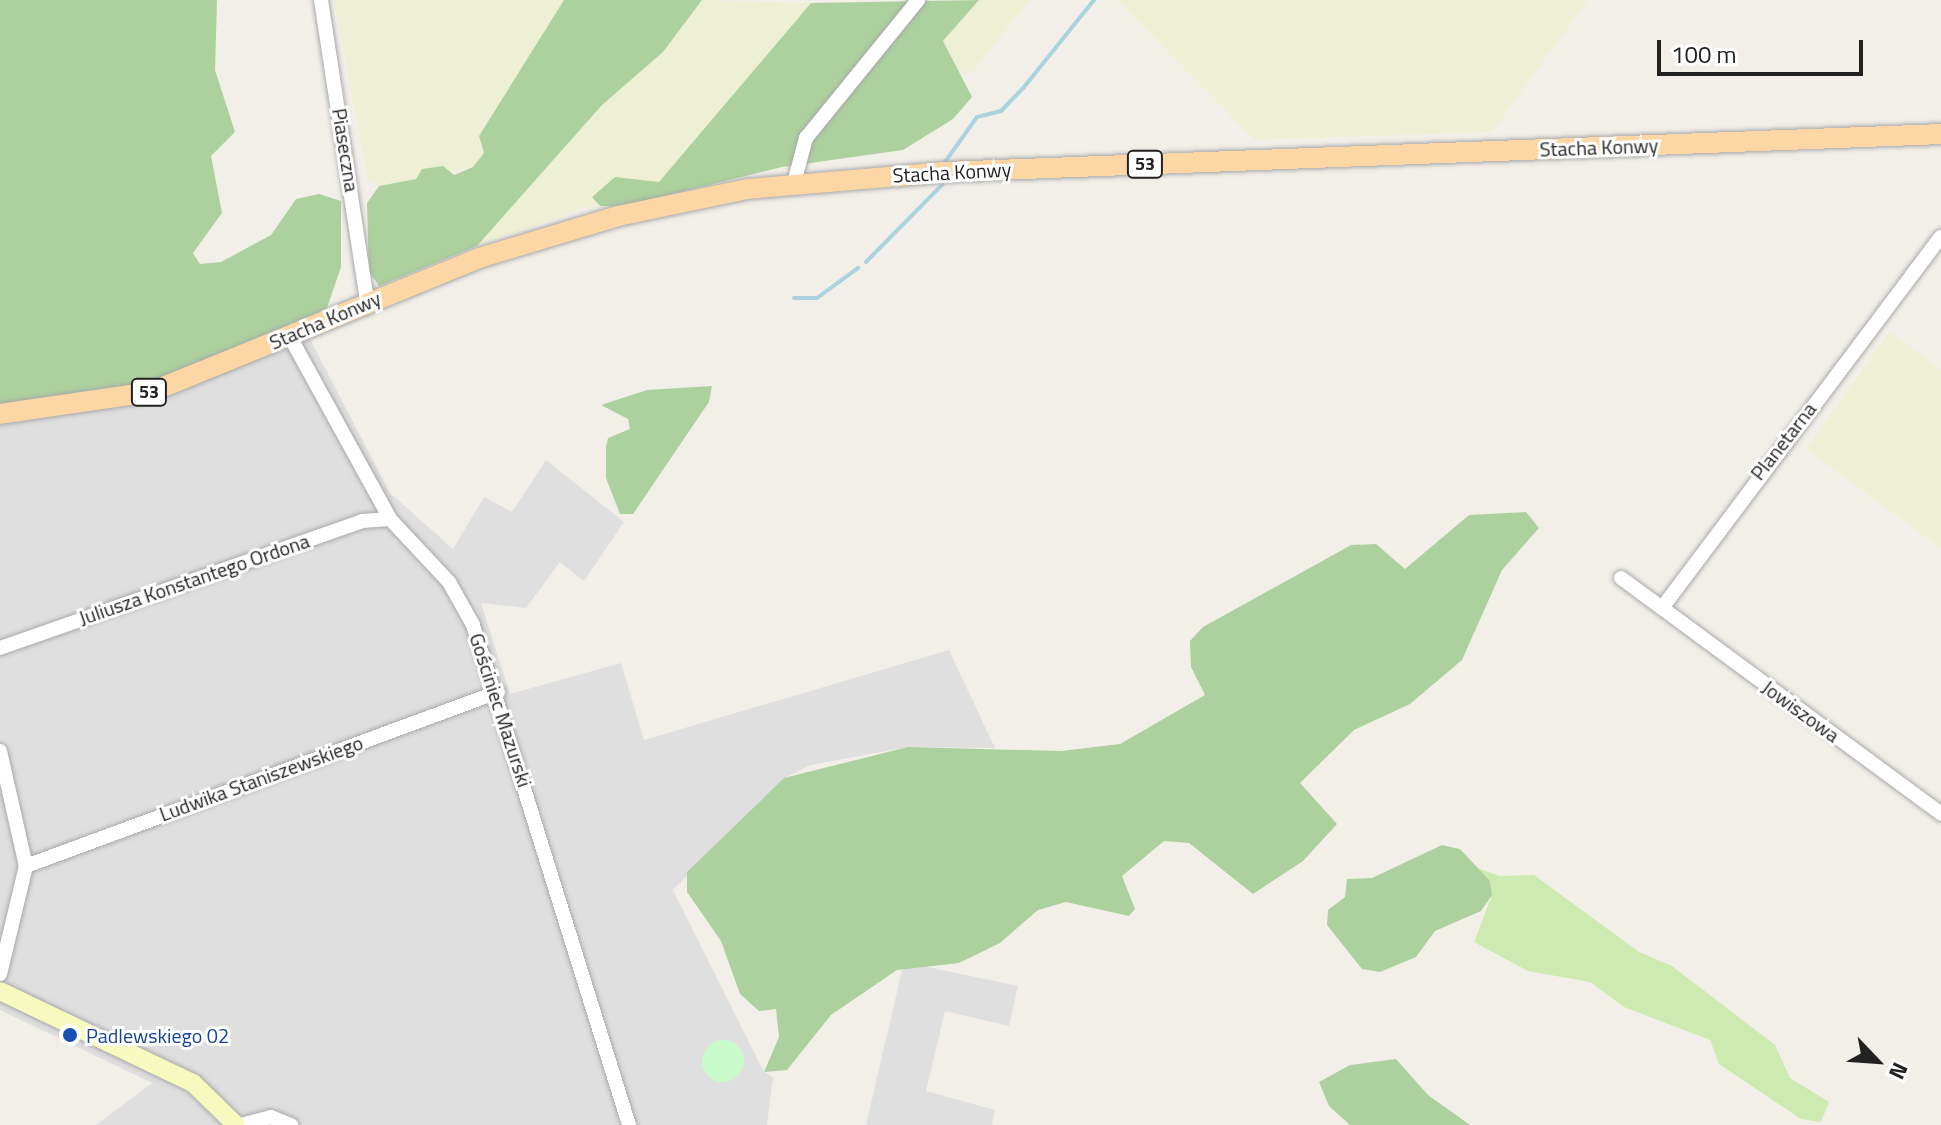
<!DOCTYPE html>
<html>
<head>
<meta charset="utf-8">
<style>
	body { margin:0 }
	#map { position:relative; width:1941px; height:1125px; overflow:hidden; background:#f2efe9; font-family:"Titillium Web",sans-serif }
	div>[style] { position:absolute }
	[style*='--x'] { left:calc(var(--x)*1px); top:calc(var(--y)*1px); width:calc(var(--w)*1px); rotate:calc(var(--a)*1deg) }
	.residential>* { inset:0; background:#e0dfdf }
	.farmland>* { inset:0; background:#eef0d5 }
	.grass>* { inset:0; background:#cdebb0 }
	.forest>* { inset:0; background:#add19e }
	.park>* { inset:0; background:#c8facc }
	.round { border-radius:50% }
	.stream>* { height:4px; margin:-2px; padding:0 2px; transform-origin:2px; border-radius:2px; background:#aad3df }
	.roads { filter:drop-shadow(0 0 2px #a9a9a9) drop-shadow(0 0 2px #a9a9a9) }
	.street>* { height:14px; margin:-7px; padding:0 7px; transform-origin:7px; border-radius:7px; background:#fff }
	.secondary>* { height:18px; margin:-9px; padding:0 9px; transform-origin:9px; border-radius:9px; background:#f7fabf }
	.primary>* { height:20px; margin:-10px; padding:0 10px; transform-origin:10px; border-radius:10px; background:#fcd6a4 }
	.dots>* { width:22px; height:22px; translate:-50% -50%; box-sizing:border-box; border:4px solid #fff; border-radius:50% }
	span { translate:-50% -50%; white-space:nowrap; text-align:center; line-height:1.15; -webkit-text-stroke:6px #fff; paint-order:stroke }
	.shield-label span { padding:2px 6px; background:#fff; border:2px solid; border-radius:6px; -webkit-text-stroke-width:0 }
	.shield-label { font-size:18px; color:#222; font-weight:700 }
	.street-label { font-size:20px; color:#222 }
	.transit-label { font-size:20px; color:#164399 }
	.left { translate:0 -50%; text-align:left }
	.north { position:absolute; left:1837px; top:1021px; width:80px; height:80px; -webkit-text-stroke:6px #fff; paint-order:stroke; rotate:115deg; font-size:22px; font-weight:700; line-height:32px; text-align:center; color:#222 }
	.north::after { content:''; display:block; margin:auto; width:28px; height:36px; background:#222; clip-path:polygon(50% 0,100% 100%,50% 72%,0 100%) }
	.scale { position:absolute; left:1657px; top:40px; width:206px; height:36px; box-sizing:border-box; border:4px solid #222; border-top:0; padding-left:10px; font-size:24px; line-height:28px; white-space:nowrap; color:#222; -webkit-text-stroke:6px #fff; paint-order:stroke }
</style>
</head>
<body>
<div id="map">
	<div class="residential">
		<i style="clip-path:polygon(300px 320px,390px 493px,453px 549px,484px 497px,512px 512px,546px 460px,624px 522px,584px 581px,560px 562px,526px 608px,481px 603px,510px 694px,621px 663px,644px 740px,949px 650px,995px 748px,908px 747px,811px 765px,784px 778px,673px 890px,764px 1072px,773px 1077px,767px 1125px,96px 1125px,152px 1083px,0 1010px,0 406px,160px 383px)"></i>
		<i style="clip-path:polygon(904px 962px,1018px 986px,1009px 1026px,945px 1011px,926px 1091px,995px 1110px,992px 1125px,866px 1125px)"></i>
	</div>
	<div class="farmland">
		<i style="clip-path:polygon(334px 0,564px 0,479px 136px,484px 153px,473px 167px,379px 186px,368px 180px)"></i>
		<i style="clip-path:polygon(702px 0,811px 3px,659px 182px,477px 246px,602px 105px,663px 52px)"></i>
		<i style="clip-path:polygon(979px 0,1029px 0,972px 73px,958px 70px,943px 41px)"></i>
		<i style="clip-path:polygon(1117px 0,1588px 0,1492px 132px,1255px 140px)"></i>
		<i style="clip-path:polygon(1890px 331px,1941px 370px,1941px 548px,1806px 449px)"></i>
	</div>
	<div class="grass">
		<i style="clip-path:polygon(1475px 867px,1500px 876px,1534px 875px,1639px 952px,1672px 966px,1775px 1045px,1790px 1078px,1829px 1102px,1821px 1122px,1801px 1119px,1719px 1064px,1710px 1040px,1624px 1007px,1590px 982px,1528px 971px,1474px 942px,1492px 895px,1490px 881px)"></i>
	</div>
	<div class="forest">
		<i style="clip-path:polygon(0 0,217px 0,215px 70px,235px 132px,211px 156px,222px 213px,193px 253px,200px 264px,221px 262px,271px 235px,296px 199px,319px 194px,341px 201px,341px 267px,327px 308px,160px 383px,0 406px)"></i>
		<i style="clip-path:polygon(564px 0,702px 0,663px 52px,602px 105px,477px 246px,379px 286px,369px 271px,367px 203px,379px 186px,416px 179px,422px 169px,443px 166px,454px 175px,473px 167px,484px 153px,479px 136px)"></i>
		<i style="clip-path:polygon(979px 0,943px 41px,972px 97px,953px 119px,903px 150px,782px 167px,623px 206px,600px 206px,592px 197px,615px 177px,659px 182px,811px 3px)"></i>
		<i style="clip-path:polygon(712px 386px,709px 402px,633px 514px,620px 514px,606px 478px,606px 447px,608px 438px,630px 429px,628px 419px,601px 405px,647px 390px)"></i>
		<i style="clip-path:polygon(1526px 512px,1539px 528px,1502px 570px,1462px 660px,1410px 704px,1354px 730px,1300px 783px,1337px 824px,1303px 861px,1253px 894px,1189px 843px,1164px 841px,1122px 876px,1135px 909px,1129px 916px,1066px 902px,1038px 910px,1000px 943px,959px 963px,897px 970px,831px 1015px,787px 1070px,764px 1072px,779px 1037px,776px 1009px,759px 1011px,740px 994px,721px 941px,687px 892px,687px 872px,784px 778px,908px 747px,1061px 751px,1120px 744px,1205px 695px,1191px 667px,1190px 641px,1203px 627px,1351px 545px,1376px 544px,1405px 569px,1469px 515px)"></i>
		<i style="clip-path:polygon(1442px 845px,1460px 849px,1490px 881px,1492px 895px,1481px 911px,1435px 931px,1416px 957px,1380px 972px,1362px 969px,1327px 925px,1328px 910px,1345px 897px,1347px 879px,1372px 878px)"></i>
		<i style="clip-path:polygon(1396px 1059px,1428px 1095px,1470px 1125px,1350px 1125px,1329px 1106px,1319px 1082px,1350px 1065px)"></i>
	</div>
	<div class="park">
		<i class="round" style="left:702px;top:1040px;width:42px;height:42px"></i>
	</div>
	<div class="stream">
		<i style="--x:945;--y:162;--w:55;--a:-54.6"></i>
		<i style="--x:977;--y:117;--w:25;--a:-14"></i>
		<i style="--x:1001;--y:111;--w:33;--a:-46"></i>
		<i style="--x:1024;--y:87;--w:112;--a:-51.2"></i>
		<i style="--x:866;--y:262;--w:110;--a:-45.4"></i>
		<i style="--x:794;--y:298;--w:23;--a:0"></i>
		<i style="--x:817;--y:298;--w:51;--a:-36.2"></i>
	</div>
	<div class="roads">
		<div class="street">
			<i style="--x:321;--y:0;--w:304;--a:81.3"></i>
			<i style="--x:794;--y:183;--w:47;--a:-75.1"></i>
			<i style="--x:806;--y:138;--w:178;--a:-50.9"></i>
			<i style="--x:289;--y:335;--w:210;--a:61.2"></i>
			<i style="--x:390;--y:519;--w:86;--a:46.9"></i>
			<i style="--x:449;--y:582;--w:49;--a:60.8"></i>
			<i style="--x:473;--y:625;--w:524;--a:72.67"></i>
			<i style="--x:1621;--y:578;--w:51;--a:36.2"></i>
			<i style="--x:1662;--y:608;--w:464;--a:-53.1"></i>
			<i style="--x:1662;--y:608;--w:347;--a:36.4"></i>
			<i style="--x:0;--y:648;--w:384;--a:-19.3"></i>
			<i style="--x:362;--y:521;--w:28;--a:-4"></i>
			<i style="--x:0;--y:751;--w:118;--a:77.3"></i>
			<i style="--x:26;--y:866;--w:111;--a:103.5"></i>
			<i style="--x:26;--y:866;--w:503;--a:-20.24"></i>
			<i style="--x:241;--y:1125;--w:31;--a:-15"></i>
			<i style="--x:271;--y:1117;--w:22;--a:22"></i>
		</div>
		<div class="secondary">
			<i style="--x:0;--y:991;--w:214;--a:25.5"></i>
			<i style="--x:193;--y:1083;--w:60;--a:44.3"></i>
		</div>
		<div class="primary">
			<i style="--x:0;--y:414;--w:153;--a:-8.3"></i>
			<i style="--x:151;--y:392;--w:354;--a:-22.2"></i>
			<i style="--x:479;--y:258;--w:145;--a:-16.8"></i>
			<i style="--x:618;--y:216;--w:132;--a:-11.8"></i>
			<i style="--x:747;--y:189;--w:198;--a:-4.9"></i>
			<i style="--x:944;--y:172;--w:998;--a:-2.18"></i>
		</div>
	</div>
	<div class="dots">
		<i style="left:70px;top:1035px;background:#1a4fb4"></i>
	</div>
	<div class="shield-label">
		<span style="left:1145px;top:164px">53</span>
		<span style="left:149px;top:392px">53</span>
	</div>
	<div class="street-label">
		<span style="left:1599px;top:147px;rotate:-2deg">Stacha Konwy</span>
		<span style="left:346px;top:150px;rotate:81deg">Piaseczna</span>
		<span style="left:952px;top:172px;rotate:-3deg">Stacha Konwy</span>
		<span style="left:325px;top:320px;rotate:-23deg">Stacha Konwy</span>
		<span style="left:1783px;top:441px;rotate:-52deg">Planetarna</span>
		<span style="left:194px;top:579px;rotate:-19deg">Juliusza Konstantego Ordona</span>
		<span style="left:501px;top:710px;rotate:72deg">Gościniec Mazurski</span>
		<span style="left:1801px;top:711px;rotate:36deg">Jowiszowa</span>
		<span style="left:261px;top:778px;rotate:-20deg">Ludwika Staniszewskiego</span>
	</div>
	<div class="transit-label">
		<span class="left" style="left:86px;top:1035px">Padlewskiego 02</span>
	</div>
	<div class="north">N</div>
	<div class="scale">100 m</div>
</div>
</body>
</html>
